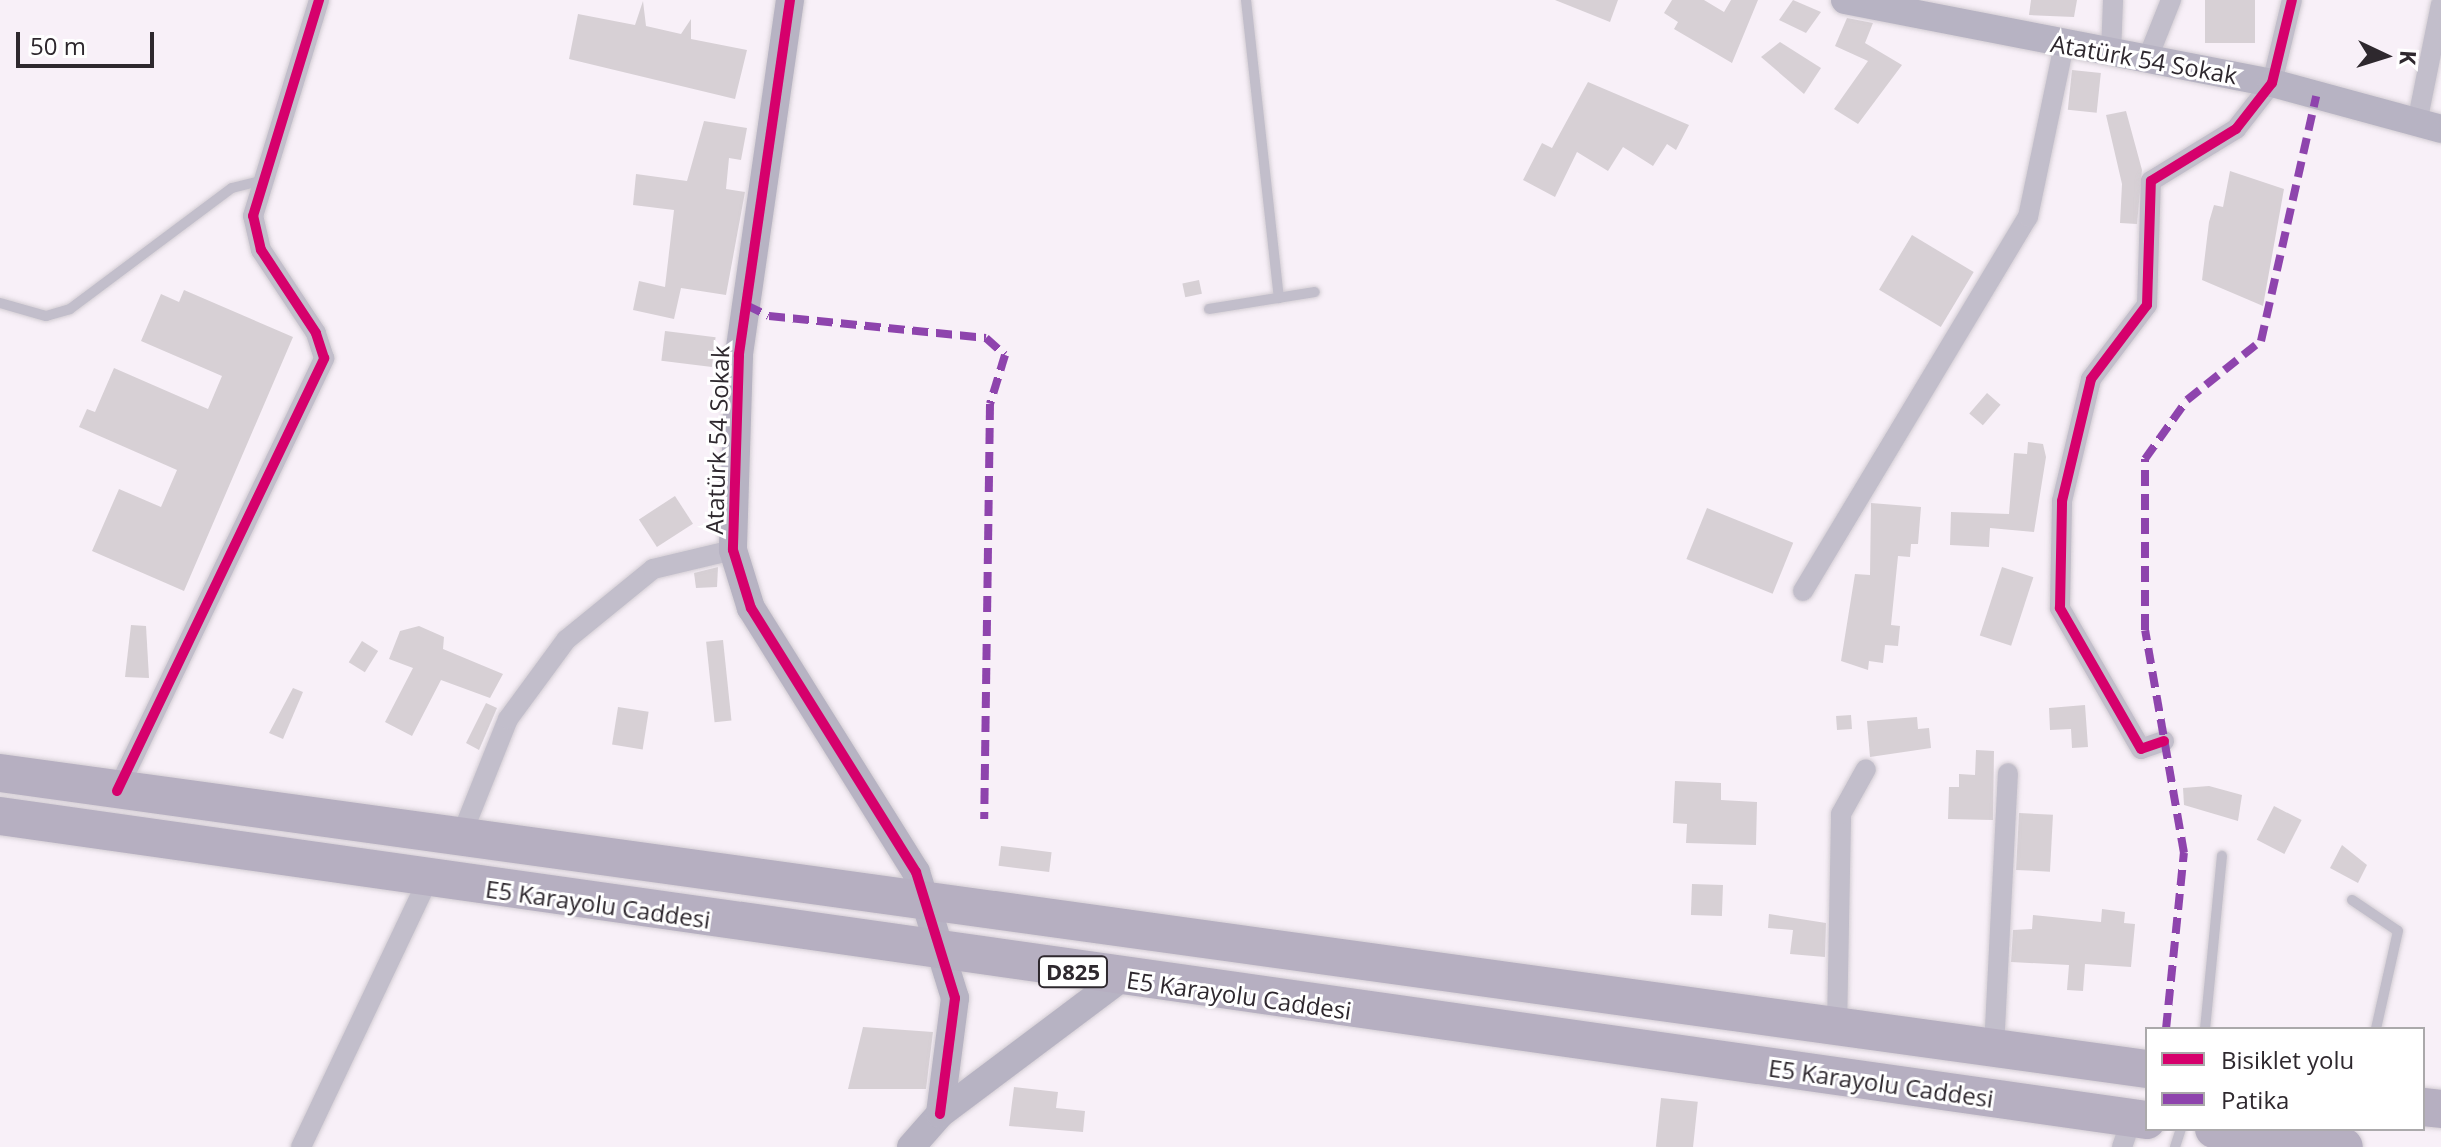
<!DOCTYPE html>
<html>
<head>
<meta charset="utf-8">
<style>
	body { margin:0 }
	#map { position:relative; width:2441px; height:1147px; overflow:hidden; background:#f8f0f8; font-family:"Open Sans",sans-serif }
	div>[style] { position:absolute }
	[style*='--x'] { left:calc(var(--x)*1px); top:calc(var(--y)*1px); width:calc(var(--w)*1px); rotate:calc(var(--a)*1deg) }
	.building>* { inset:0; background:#d7d0d5; transform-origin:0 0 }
	.roads { filter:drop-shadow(0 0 2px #d3cdd3) drop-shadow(0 0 2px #d3cdd3) }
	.lane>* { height:10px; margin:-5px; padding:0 5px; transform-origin:5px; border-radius:5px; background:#c2becb }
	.street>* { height:20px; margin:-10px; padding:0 10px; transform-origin:10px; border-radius:10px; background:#c2becb }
	.secondary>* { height:28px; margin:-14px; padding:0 14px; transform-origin:14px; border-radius:14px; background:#b7b3c3 }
	.highway>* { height:38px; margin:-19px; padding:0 19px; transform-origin:19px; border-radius:19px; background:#b6afc1 }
	.quiet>* { height:8px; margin-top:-4px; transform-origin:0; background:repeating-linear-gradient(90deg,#8e44ad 0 16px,transparent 0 24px) }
	.cycleway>* { height:10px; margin:-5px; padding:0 5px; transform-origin:5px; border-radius:5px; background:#d6006c }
	span { translate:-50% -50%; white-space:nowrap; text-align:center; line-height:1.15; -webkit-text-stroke:6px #fff; paint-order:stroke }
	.shield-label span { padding:2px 6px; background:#fff; border:2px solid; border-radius:6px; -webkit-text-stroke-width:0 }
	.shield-label { font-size:22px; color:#2e282e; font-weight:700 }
	.street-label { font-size:24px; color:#2e282e }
	.legend { position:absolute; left:2145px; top:1027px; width:280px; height:104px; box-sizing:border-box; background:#fff; border:2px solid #aba9ab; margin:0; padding:10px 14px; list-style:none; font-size:24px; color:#2e282e }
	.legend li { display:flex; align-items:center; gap:16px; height:40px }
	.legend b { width:40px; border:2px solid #aba9ab }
	.north { position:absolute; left:2345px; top:16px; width:80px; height:80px; -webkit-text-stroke:6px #fff; paint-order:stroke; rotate:94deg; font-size:22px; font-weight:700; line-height:32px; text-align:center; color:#2e282e }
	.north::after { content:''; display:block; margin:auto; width:28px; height:36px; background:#2e282e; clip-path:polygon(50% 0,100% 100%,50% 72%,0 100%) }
	.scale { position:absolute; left:16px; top:32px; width:138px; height:36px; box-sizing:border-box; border:4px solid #2e282e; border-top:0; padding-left:10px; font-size:24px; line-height:28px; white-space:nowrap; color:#2e282e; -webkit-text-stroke:6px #fff; paint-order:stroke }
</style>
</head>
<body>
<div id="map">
	<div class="building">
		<i style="clip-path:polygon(1555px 0,1618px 0,1610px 22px)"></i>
		<i style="clip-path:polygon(1672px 0,1704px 0,1724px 12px,1731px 0,1758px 0,1732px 63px,1674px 29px,1678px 22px,1664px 13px)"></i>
		<i style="clip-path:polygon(1793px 0,1821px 12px,1806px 33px,1779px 20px)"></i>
		<i style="clip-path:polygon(2031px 0,2077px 0,2074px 17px,2029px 15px)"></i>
		<i style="left:2205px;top:0;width:50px;height:43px"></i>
		<i style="clip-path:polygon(643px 1px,646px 26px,681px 34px,691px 19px,691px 39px,747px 50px,735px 99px,569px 59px,578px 14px,635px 25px)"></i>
		<i style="clip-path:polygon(1847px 18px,1873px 23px,1865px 43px,1902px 65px,1858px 124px,1834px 109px,1868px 61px,1835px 46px)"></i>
		<i style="clip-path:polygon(1780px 42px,1821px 68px,1804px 94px,1761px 57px)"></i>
		<i style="left:2072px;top:70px;width:29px;height:40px;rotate:6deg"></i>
		<i style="clip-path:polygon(1588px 82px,1689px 125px,1676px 150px,1667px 144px,1653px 166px,1623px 147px,1608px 171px,1577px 152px,1555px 197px,1523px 180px,1542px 143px,1552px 148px)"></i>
		<i style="clip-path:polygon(2126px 111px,2142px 170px,2137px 224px,2120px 223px,2122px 184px,2106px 115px)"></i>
		<i style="clip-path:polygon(704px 121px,747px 128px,741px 160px,729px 158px,726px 189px,745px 192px,726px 295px,681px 288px,674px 319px,633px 310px,639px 281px,665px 287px,674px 210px,633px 205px,636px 174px,687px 181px)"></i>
		<i style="clip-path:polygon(2230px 171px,2284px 189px,2263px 306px,2202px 280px,2209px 222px,2214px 205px,2223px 207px)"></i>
		<i style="left:1912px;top:235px;width:72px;height:64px;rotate:31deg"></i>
		<i style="left:1199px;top:280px;width:14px;height:17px;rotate:78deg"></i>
		<i style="clip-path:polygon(184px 290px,293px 337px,184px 591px,92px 551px,119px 489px,161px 507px,177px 470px,79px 427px,87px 409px,95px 412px,114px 368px,208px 409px,222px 376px,141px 341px,161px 294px,179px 302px)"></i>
		<i style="left:665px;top:331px;width:51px;height:30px;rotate:7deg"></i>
		<i style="left:1987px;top:393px;width:18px;height:27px;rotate:41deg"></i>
		<i style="clip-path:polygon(2028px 442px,2043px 444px,2046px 457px,2034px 532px,1990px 528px,1989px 547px,1950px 545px,1951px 512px,2009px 514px,2014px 453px,2027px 454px)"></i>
		<i style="left:675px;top:496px;width:33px;height:43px;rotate:57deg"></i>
		<i style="clip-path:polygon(1871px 503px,1921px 507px,1918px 544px,1911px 544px,1910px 557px,1898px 556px,1891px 625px,1900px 626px,1898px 646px,1885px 645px,1883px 663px,1869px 661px,1868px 670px,1841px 661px,1855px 574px,1870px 575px)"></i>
		<i style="left:1707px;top:508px;width:93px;height:55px;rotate:22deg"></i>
		<i style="clip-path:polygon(718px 567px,717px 587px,696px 588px,694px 573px)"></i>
		<i style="left:2002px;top:567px;width:33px;height:72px;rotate:18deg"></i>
		<i style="clip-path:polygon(131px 625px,146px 626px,149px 678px,125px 677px)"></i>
		<i style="clip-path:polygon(419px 626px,444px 637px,443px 649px,503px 674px,490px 698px,441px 680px,412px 736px,385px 722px,413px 668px,389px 659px,400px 631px)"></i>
		<i style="left:723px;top:640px;width:81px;height:17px;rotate:84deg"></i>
		<i style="left:362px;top:641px;width:19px;height:25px;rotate:32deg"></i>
		<i style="clip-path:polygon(293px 688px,303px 692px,283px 739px,269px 733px)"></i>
		<i style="clip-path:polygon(486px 703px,497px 708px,479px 750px,466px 743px)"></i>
		<i style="clip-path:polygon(2085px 705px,2088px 747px,2072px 748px,2071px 729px,2050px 730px,2049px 708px)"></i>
		<i style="left:618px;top:707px;width:31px;height:38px;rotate:9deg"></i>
		<i style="left:1851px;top:715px;width:14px;height:15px;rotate:86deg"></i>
		<i style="clip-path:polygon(1917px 717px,1918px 729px,1929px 728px,1931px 748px,1870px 757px,1867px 721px)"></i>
		<i style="clip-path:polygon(1976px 750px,1994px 751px,1993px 820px,1948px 819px,1949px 787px,1959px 787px,1959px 774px,1975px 775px)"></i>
		<i style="clip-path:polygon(1675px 781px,1721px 783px,1721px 800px,1757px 802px,1756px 845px,1686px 843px,1687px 824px,1673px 823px)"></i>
		<i style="clip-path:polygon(2209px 786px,2242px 795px,2238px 821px,2184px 805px,2183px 788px)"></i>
		<i style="left:2274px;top:806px;width:31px;height:38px;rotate:27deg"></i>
		<i style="left:2019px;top:813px;width:34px;height:57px;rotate:3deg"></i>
		<i style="clip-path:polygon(2342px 845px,2367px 865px,2358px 883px,2330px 868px)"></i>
		<i style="left:1001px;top:846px;width:51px;height:20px;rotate:7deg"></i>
		<i style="left:1692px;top:884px;width:31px;height:31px;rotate:2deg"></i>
		<i style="clip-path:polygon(2102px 909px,2125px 912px,2124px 923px,2135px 924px,2131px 967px,2085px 964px,2083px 991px,2067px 990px,2069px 965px,2011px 962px,2013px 930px,2032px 929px,2033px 915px,2101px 922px)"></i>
		<i style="clip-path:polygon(1769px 914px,1826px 923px,1825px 957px,1790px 954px,1793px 930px,1768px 928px)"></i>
		<i style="clip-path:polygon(863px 1027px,933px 1032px,926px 1089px,848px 1089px)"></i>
		<i style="clip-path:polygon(1014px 1087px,1058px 1092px,1056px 1108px,1085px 1111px,1083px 1132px,1009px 1126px)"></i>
		<i style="left:1661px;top:1098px;width:37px;height:49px;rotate:6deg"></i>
	</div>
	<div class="roads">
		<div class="lane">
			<i style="--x:1246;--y:0;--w:300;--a:83.7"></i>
			<i style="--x:0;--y:303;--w:48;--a:15.8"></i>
			<i style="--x:46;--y:316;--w:25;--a:-16"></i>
			<i style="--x:70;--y:309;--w:202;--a:-36.8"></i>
			<i style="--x:232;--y:188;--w:33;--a:-14"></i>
			<i style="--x:1209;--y:309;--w:107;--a:-9.1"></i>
			<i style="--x:2352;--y:900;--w:55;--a:34"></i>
			<i style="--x:2398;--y:931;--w:100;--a:102.7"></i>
			<i style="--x:2205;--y:1029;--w:174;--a:-84.4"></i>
			<i style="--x:2175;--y:1147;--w:19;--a:-72"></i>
		</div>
		<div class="street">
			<i style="--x:2111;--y:53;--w:53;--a:-87.8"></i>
			<i style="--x:2147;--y:60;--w:65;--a:-68.2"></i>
			<i style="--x:2417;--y:123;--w:121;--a:-78.6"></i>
			<i style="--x:1803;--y:591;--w:436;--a:-59"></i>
			<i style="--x:2028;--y:217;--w:177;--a:-78.2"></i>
			<i style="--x:2164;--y:741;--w:24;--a:161"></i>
			<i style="--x:2141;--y:749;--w:163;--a:-119.9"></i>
			<i style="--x:2060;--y:608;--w:107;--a:-88.9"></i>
			<i style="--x:2062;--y:501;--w:125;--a:-76.6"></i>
			<i style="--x:2091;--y:379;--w:93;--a:-52.9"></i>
			<i style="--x:2147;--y:305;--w:124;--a:-88.2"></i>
			<i style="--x:2151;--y:181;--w:100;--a:-31.5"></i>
			<i style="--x:2236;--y:129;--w:58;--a:-52"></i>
			<i style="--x:2272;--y:83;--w:85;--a:-76.5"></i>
			<i style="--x:117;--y:791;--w:480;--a:-64.4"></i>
			<i style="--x:324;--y:358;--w:26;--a:-108"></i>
			<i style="--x:316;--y:333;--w:100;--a:-123.5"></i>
			<i style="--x:261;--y:250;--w:35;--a:-103"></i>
			<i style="--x:253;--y:216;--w:226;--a:-73"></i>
			<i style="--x:460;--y:839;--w:129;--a:-68.2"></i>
			<i style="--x:508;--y:719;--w:98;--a:-53.7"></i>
			<i style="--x:566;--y:640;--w:112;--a:-39.2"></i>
			<i style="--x:653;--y:569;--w:82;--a:-13.4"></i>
			<i style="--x:1837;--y:1027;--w:213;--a:-88.9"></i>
			<i style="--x:1841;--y:814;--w:51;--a:-60.9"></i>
			<i style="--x:1994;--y:1048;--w:275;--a:-87.1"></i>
			<i style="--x:301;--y:1147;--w:297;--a:-64.6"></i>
			<i style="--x:2122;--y:1147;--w:31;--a:-71"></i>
		</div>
		<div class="secondary">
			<i style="--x:790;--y:0;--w:359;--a:98.2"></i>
			<i style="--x:739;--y:355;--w:195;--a:91.8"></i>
			<i style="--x:733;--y:550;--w:61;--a:72.8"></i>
			<i style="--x:751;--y:608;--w:311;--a:58"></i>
			<i style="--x:916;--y:872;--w:132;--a:72.8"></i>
			<i style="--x:955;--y:998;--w:117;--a:97.4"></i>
			<i style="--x:1845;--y:0;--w:435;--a:11"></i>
			<i style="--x:2272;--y:83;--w:175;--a:15.2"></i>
			<i style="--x:911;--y:1147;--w:44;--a:-48.7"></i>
			<i style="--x:940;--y:1114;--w:225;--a:-36.9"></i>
		</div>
		<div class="highway">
			<i style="--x:0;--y:773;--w:2167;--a:7.85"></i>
			<i style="--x:0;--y:816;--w:2168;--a:8.06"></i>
			<i style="--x:2423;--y:1107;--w:18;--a:6"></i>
			<i style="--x:2214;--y:1129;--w:131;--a:7.9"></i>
		</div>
	</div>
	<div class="quiet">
		<i style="--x:746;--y:305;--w:25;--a:26"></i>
		<i style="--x:769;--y:316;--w:218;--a:5.8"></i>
		<i style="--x:986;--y:338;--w:25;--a:42"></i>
		<i style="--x:1005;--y:355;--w:51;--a:107"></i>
		<i style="--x:990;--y:404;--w:415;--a:90.8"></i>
		<i style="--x:2166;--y:1029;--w:177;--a:-84.2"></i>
		<i style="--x:2184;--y:853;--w:226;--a:-99.9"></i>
		<i style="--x:2145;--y:630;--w:171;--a:-90"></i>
		<i style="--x:2145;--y:459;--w:72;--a:-54.6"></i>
		<i style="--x:2187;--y:400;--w:95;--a:-38.6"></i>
		<i style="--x:2261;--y:341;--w:251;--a:-77.3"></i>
	</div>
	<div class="cycleway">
		<i style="--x:790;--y:0;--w:359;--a:98.2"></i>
		<i style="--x:739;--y:355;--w:195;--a:91.8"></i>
		<i style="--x:733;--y:550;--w:61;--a:72.8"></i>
		<i style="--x:751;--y:608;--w:311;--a:58"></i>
		<i style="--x:916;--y:872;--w:132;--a:72.8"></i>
		<i style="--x:955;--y:998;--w:117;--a:97.4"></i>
		<i style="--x:2164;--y:741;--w:24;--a:161"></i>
		<i style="--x:2141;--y:749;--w:163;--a:-119.9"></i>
		<i style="--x:2060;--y:608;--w:107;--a:-88.9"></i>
		<i style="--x:2062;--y:501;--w:125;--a:-76.6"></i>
		<i style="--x:2091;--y:379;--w:93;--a:-52.9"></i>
		<i style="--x:2147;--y:305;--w:124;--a:-88.2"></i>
		<i style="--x:2151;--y:181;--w:100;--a:-31.5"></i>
		<i style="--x:2236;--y:129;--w:58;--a:-52"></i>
		<i style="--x:2272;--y:83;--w:85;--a:-76.5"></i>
		<i style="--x:117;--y:791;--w:480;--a:-64.4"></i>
		<i style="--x:324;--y:358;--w:26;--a:-108"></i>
		<i style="--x:316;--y:333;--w:100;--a:-123.5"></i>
		<i style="--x:261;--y:250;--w:35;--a:-103"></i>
		<i style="--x:253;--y:216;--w:226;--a:-73"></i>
	</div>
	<div class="shield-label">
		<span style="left:1073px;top:972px">D825</span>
	</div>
	<div class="street-label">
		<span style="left:2144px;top:59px;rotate:10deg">Atatürk 54 Sokak</span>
		<span style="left:717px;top:440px;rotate:-88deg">Atatürk 54 Sokak</span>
		<span style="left:598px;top:904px;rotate:8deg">E5 Karayolu Caddesi</span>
		<span style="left:1239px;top:995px;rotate:8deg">E5 Karayolu Caddesi</span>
		<span style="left:1881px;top:1083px;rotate:8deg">E5 Karayolu Caddesi</span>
	</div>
	<ul class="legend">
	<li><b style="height:10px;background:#d6006c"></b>Bisiklet yolu</li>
	<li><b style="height:10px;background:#8e44ad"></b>Patika</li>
	</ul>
	<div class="north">K</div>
	<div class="scale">50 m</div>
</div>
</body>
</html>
